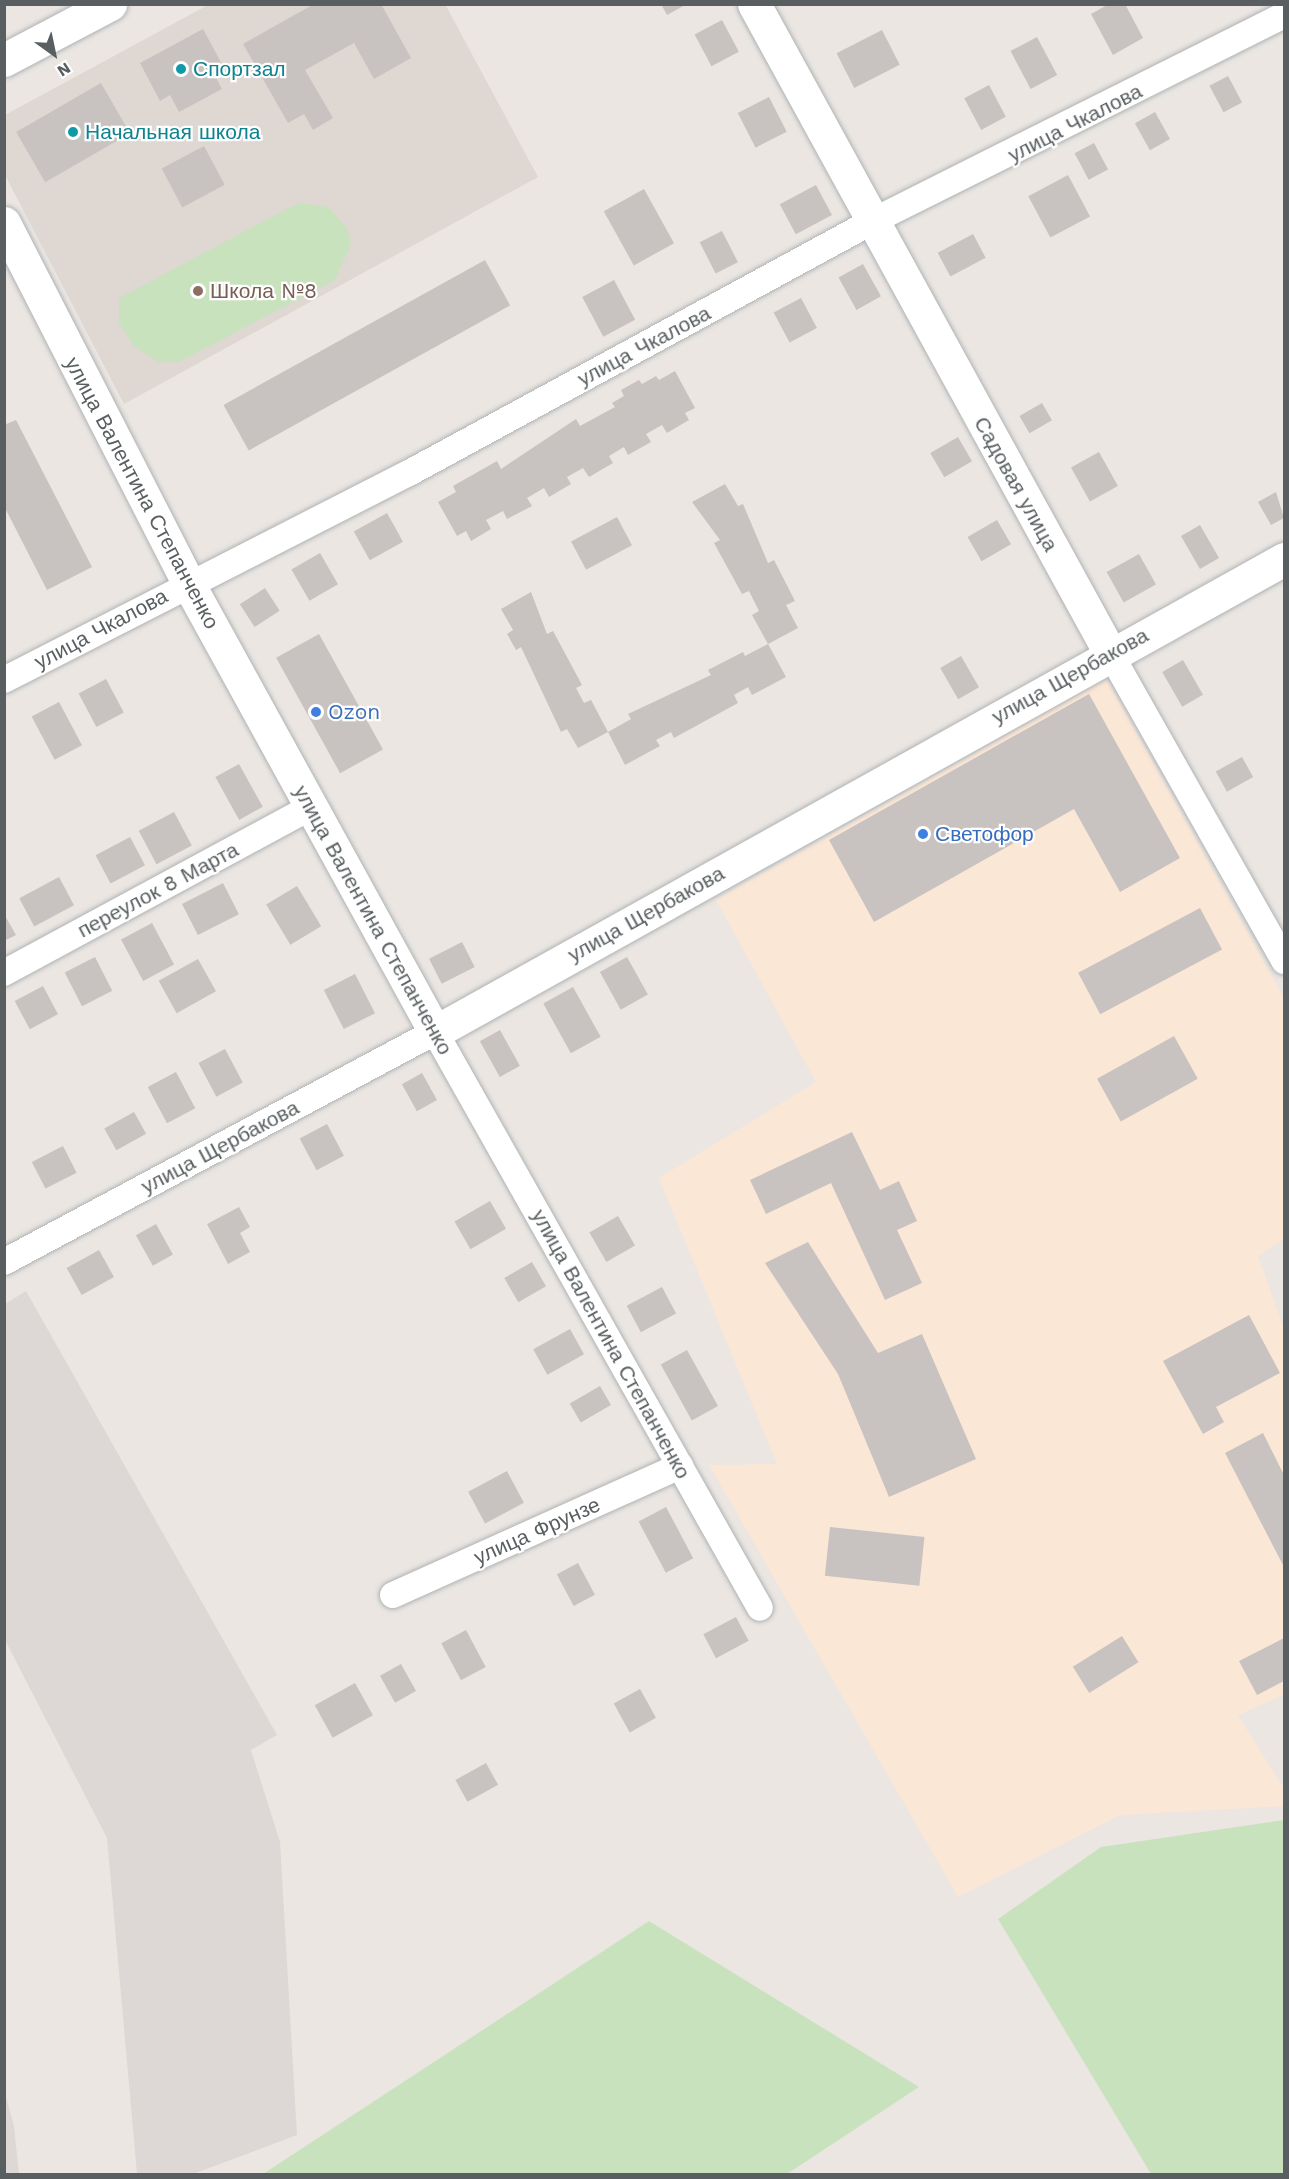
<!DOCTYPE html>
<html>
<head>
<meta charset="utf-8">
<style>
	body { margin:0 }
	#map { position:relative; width:1289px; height:2179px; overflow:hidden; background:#ebe6e1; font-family:"Work Sans",sans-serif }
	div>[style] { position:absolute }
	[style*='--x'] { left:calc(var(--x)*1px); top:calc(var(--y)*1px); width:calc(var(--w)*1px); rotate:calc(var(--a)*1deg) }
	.commercial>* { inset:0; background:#fbe7d6 }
	.industrial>* { inset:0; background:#ddd8d5 }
	.education>* { inset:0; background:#ded7d2 }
	.green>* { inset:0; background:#c9e2be }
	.building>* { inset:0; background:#c8c3c0; transform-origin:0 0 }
	.roads { filter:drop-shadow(0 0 2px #aeb3b6) drop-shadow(0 0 2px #aeb3b6) }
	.street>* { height:26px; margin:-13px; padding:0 13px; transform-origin:13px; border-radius:13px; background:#fff }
	.secondary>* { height:33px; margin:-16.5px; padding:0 16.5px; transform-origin:16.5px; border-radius:16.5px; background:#fff }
	.dots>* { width:16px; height:16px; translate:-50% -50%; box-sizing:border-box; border:3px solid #fff; border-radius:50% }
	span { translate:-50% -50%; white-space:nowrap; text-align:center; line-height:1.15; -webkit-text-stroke:4.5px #fff; paint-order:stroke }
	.culture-label { font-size:21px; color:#0d838f }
	.left { translate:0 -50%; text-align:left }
	.street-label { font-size:21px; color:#595f61 }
	.education-label { font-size:21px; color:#785e54 }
	.shop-label { font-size:21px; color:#366cbe }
	.frame { position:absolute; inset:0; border:6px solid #595f61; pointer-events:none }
	.north { position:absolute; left:24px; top:24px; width:60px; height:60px; -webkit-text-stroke:4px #fff; paint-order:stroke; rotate:147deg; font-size:16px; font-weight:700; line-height:24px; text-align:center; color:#595f61 }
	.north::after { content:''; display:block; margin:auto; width:21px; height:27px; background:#595f61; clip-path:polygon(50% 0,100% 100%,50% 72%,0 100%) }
</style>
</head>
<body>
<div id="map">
	<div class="commercial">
		<i style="clip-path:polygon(1106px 678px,1284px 998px,1284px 1239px,1258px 1256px,1284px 1329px,1284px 1695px,1238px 1715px,1284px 1789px,1284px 1806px,1120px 1815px,958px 1897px,709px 1465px,777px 1464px,659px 1178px,816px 1082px,716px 900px)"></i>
	</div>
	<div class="industrial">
		<i style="clip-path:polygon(26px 1291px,277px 1735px,251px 1750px,280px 1842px,297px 2135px,193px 2174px,137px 2174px,107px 1838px,5px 1640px,5px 1304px)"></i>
		<i style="clip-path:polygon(5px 2093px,14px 2126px,19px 2174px,5px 2174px)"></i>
	</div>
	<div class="education">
		<i style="clip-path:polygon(445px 4px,538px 177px,124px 404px,5px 175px,5px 115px,208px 5px)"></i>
	</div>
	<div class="green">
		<i style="clip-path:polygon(298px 203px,328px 207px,347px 228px,351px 244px,335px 280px,179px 362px,159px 362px,134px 346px,119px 323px,119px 298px)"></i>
		<i style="clip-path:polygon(1284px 1820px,1284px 2174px,1151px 2174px,998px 1919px,1101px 1847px)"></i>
		<i style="clip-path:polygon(649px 1921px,919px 2087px,787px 2174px,263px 2174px)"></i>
	</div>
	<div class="building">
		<i style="clip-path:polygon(314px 4px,381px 4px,411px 58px,374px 79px,354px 43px,305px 70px,333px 118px,313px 130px,304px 114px,288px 123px,243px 44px)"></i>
		<i style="clip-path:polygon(661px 4px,687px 4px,667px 15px)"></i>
		<i style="clip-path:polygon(1109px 4px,1125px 4px,1143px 38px,1113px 55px,1091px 14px)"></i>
		<i style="left:722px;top:20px;width:36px;height:31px;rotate:62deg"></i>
		<i style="clip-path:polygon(203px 29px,223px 66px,213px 72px,222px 89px,179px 112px,170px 95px,160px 101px,140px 63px)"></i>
		<i style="left:882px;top:30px;width:39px;height:51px;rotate:63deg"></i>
		<i style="left:1037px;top:37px;width:43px;height:30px;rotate:62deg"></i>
		<i style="left:1228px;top:76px;width:30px;height:21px;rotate:62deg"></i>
		<i style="left:101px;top:83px;width:58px;height:98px;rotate:60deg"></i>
		<i style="left:989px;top:85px;width:36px;height:28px;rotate:62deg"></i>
		<i style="left:769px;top:97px;width:39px;height:35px;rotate:63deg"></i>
		<i style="left:1155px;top:112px;width:31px;height:23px;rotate:61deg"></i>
		<i style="left:1094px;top:143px;width:30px;height:22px;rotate:62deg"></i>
		<i style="left:204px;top:146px;width:44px;height:48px;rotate:62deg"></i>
		<i style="left:1068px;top:175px;width:47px;height:45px;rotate:62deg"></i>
		<i style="left:816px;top:185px;width:34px;height:41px;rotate:62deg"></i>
		<i style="left:644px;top:189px;width:62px;height:46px;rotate:61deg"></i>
		<i style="left:722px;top:231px;width:35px;height:25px;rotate:63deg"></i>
		<i style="left:973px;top:234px;width:27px;height:40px;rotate:62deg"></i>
		<i style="left:485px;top:260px;width:52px;height:299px;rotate:61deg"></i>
		<i style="left:863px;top:264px;width:37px;height:28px;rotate:61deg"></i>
		<i style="left:614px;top:280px;width:45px;height:36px;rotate:62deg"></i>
		<i style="left:801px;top:298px;width:34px;height:31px;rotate:62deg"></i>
		<i style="clip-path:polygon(675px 371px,695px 408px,685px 413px,689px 420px,667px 433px,662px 425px,646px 434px,651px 442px,628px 455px,624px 447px,609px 456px,613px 463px,589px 477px,583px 468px,567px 477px,571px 484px,549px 497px,544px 488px,527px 498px,532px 506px,507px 519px,503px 511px,486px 520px,491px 529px,471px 541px,466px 531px,457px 536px,438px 502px,456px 492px,453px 486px,497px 461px,501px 469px,576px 419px,580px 426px,615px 407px,612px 403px,624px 396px,621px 390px,639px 380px,642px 384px,656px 376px,659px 380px)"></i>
		<i style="left:1042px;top:403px;width:20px;height:26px;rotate:60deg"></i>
		<i style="clip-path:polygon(16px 420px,92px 567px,47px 590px,4px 506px,4px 425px)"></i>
		<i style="left:958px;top:437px;width:28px;height:32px;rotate:60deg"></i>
		<i style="left:1099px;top:452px;width:39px;height:32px;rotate:61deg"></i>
		<i style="clip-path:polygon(725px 484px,738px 506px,743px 504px,768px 563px,774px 560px,795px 601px,786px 605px,798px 628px,768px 644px,752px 615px,759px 611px,749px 591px,742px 594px,714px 543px,720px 540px,692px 502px)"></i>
		<i style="clip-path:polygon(1276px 492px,1284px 518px,1271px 525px,1258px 502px)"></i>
		<i style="left:387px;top:513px;width:33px;height:38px;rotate:61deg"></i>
		<i style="left:617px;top:517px;width:32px;height:52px;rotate:62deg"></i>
		<i style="left:997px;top:520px;width:28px;height:34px;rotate:60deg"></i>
		<i style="left:1200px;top:525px;width:38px;height:22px;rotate:60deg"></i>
		<i style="left:320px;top:553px;width:36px;height:33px;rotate:60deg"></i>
		<i style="left:1139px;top:554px;width:35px;height:37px;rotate:61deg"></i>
		<i style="left:265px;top:588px;width:27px;height:30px;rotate:57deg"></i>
		<i style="clip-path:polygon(531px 592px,547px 634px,553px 631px,582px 685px,576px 688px,584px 703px,591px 700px,608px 732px,631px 719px,628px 714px,711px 675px,708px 670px,743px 652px,745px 656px,768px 644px,786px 677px,752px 695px,748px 687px,734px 695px,738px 703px,674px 738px,671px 732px,656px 740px,660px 746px,625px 765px,608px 732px,578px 748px,567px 729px,561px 732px,521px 647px,516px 650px,507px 634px,513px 630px,501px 609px)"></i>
		<i style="left:319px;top:634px;width:132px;height:49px;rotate:61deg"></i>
		<i style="left:961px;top:656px;width:36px;height:24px;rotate:60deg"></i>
		<i style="left:1183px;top:660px;width:40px;height:24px;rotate:60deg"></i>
		<i style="left:106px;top:679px;width:38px;height:31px;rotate:62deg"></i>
		<i style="clip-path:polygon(1089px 694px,1180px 858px,1120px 892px,1074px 809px,874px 922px,829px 840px)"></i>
		<i style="left:59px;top:702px;width:49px;height:31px;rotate:62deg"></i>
		<i style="left:1242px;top:757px;width:23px;height:30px;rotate:61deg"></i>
		<i style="left:239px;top:764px;width:49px;height:27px;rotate:61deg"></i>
		<i style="left:174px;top:812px;width:38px;height:40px;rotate:62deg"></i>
		<i style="left:130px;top:837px;width:32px;height:39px;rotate:62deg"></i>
		<i style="left:59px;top:877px;width:32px;height:45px;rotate:62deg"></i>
		<i style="left:223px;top:883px;width:35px;height:46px;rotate:63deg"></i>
		<i style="left:297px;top:886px;width:47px;height:36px;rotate:59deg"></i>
		<i style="left:1200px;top:908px;width:47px;height:138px;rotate:62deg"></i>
		<i style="clip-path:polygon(4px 914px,16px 935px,4px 941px)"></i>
		<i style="left:152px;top:923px;width:47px;height:35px;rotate:62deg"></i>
		<i style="left:462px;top:942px;width:28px;height:37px;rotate:63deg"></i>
		<i style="left:95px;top:957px;width:38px;height:34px;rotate:63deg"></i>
		<i style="left:627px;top:957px;width:43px;height:31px;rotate:61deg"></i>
		<i style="left:198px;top:959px;width:37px;height:45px;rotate:61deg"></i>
		<i style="left:355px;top:974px;width:44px;height:35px;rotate:63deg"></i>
		<i style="left:43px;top:986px;width:32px;height:32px;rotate:62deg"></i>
		<i style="left:573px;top:987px;width:57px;height:34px;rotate:61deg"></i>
		<i style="left:500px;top:1030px;width:41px;height:23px;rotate:61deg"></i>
		<i style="left:1174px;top:1036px;width:49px;height:88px;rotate:61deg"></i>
		<i style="left:225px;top:1049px;width:38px;height:30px;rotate:62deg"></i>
		<i style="left:176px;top:1072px;width:41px;height:32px;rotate:62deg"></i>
		<i style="left:422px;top:1073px;width:31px;height:23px;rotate:61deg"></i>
		<i style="left:134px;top:1112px;width:25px;height:34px;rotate:61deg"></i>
		<i style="left:327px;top:1124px;width:36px;height:31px;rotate:62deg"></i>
		<i style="clip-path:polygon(852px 1132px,880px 1190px,899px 1181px,917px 1221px,897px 1230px,922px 1283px,885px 1300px,831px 1183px,766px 1214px,750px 1180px)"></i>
		<i style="left:63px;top:1146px;width:30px;height:35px;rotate:63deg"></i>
		<i style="left:490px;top:1201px;width:32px;height:41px;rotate:60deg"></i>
		<i style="clip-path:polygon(239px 1207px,250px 1227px,240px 1233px,250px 1252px,228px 1264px,207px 1224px)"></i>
		<i style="left:618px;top:1216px;width:34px;height:33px;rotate:60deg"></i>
		<i style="left:156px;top:1224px;width:35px;height:23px;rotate:61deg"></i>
		<i style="clip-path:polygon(808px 1242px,878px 1353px,922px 1334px,976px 1459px,889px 1497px,838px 1374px,765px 1263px)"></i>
		<i style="left:99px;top:1250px;width:31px;height:37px;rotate:61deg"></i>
		<i style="left:532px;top:1262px;width:28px;height:32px;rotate:60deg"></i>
		<i style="left:662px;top:1287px;width:30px;height:40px;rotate:62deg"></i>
		<i style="clip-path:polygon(1249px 1315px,1280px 1373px,1216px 1407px,1224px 1422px,1203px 1434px,1163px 1361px)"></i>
		<i style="left:570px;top:1329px;width:29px;height:42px;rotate:61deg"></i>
		<i style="left:687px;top:1350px;width:64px;height:30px;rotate:61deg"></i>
		<i style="left:600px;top:1386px;width:22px;height:35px;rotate:60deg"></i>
		<i style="clip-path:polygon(1263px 1433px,1284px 1475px,1284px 1567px,1225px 1453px)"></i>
		<i style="left:507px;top:1471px;width:36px;height:44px;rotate:62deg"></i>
		<i style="left:666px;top:1507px;width:58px;height:31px;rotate:62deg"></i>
		<i style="left:830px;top:1527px;width:95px;height:49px;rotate:6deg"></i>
		<i style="left:578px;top:1563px;width:36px;height:24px;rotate:62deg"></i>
		<i style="left:736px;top:1617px;width:27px;height:37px;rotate:62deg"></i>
		<i style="left:466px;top:1630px;width:42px;height:28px;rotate:62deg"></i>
		<i style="left:1122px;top:1636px;width:31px;height:58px;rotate:58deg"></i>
		<i style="clip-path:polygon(1284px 1638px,1284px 1681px,1257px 1695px,1239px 1661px)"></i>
		<i style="left:401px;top:1664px;width:31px;height:24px;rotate:61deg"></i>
		<i style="left:355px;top:1683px;width:37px;height:46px;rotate:61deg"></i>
		<i style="left:640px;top:1689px;width:33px;height:30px;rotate:61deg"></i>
		<i style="left:486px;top:1763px;width:25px;height:35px;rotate:61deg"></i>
	</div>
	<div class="roads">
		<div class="street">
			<i style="--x:1110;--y:653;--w:354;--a:60.5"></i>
			<i style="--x:4;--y:680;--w:455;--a:-27.1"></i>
			<i style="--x:409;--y:473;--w:526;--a:-28.51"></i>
			<i style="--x:871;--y:222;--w:462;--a:-26.6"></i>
			<i style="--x:4;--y:973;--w:349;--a:-28.4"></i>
			<i style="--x:4;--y:1262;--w:489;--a:-28.1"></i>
			<i style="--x:435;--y:1032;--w:661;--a:60.57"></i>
			<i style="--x:393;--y:1595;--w:315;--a:-24.2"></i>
		</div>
		<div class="secondary">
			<i style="--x:754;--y:4;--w:740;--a:61.25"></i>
			<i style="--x:4;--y:60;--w:120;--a:-27.8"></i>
			<i style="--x:4;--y:223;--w:404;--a:62.9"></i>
			<i style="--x:188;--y:583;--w:512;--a:61.18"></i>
			<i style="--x:435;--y:1032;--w:972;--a:-29.12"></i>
		</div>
	</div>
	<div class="dots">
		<i style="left:181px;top:69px;background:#0f9aa8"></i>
		<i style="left:73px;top:132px;background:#0f9aa8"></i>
		<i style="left:198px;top:291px;background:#8d6e63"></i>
		<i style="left:316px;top:712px;background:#3f7fe0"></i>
		<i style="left:923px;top:834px;background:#3f7fe0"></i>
	</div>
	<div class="culture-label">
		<span class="left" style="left:193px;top:69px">Спортзал</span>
		<span class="left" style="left:85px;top:132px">Начальная школа</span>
	</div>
	<div class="street-label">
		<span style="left:1075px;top:123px;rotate:-27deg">улица Чкалова</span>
		<span style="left:644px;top:346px;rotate:-28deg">улица Чкалова</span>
		<span style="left:1016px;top:484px;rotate:61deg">Садовая улица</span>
		<span style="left:142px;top:493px;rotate:62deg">улица Валентина Степанченко</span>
		<span style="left:101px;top:629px;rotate:-28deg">улица Чкалова</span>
		<span style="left:1070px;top:676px;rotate:-29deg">улица Щербакова</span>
		<span style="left:158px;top:890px;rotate:-28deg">переулок 8 Марта</span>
		<span style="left:646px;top:914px;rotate:-29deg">улица Щербакова</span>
		<span style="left:373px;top:920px;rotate:61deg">улица Валентина Степанченко</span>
		<span style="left:220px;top:1147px;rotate:-28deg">улица Щербакова</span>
		<span style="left:611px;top:1344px;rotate:61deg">улица Валентина Степанченко</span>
		<span style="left:537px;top:1531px;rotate:-24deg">улица Фрунзе</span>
	</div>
	<div class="education-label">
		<span class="left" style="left:210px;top:291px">Школа №8</span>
	</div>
	<div class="shop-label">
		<span class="left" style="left:328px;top:712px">Ozon</span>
		<span class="left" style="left:935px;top:834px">Светофор</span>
	</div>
	<div class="frame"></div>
	<div class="north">N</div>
</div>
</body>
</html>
